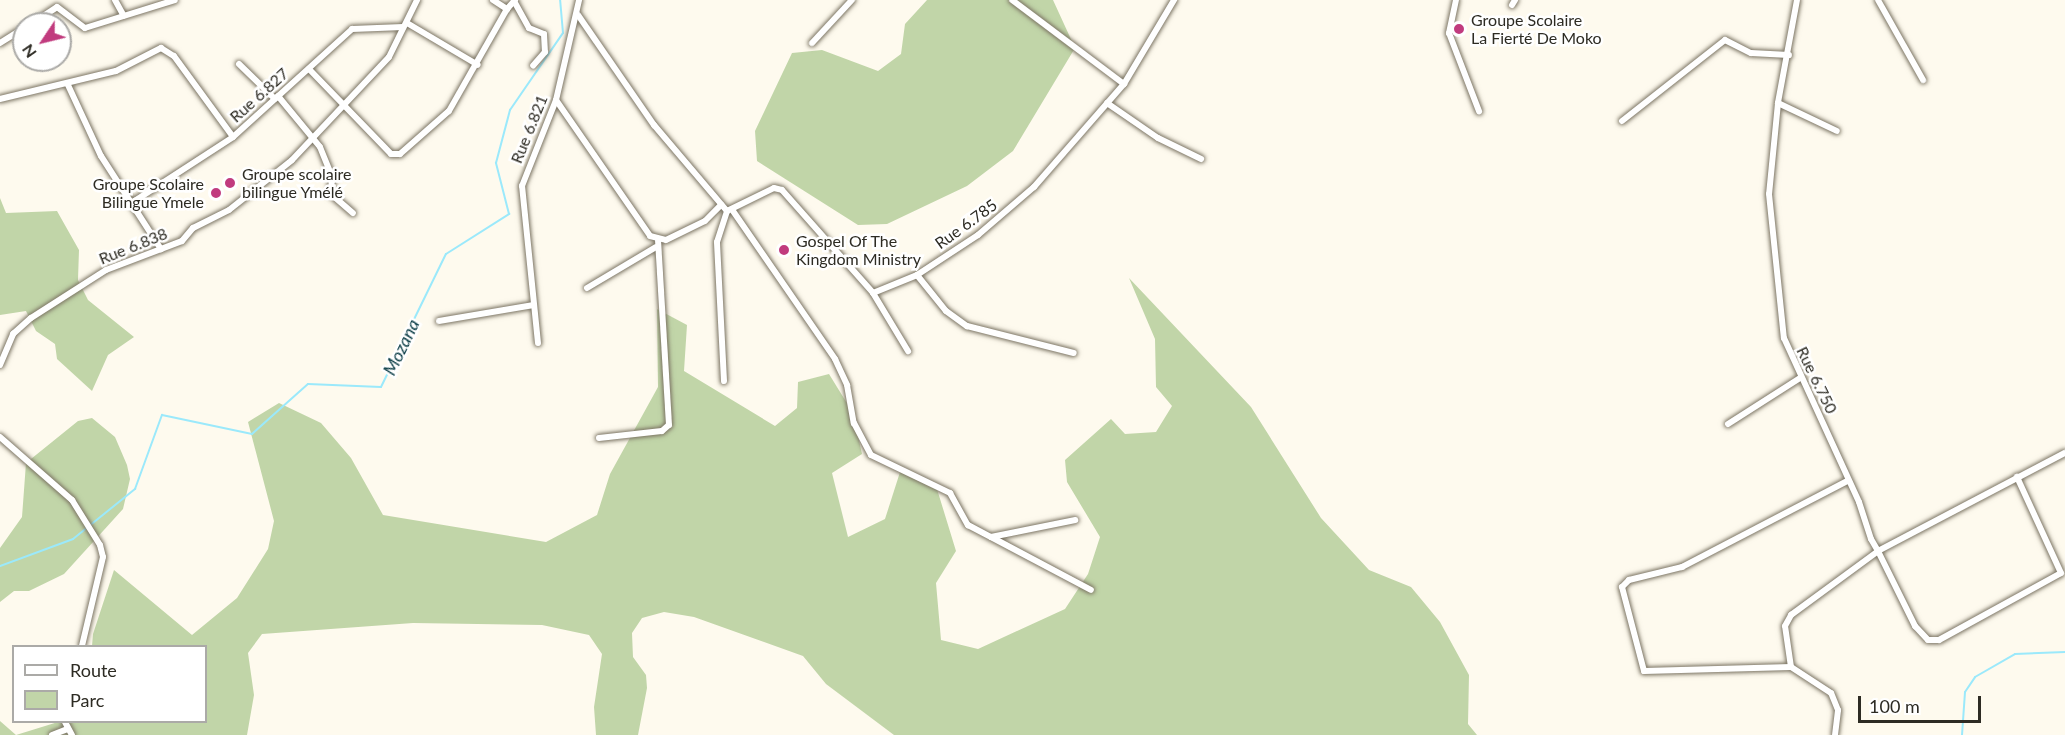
<!DOCTYPE html>
<html>
<head>
<meta charset="utf-8">
<style>
	body { margin:0 }
	#map { position:relative; width:2065px; height:735px; overflow:hidden; background:#fefaee; font-family:Lato,sans-serif }
	div>[style] { position:absolute }
	[style*='--x'] { left:calc(var(--x)*1px); top:calc(var(--y)*1px); width:calc(var(--w)*1px); rotate:calc(var(--a)*1deg) }
	.green>* { inset:0; background:#c1d5a8 }
	.stream>* { height:2px; margin:-1px; padding:0 1px; transform-origin:1px; border-radius:1px; background:#9be9fb }
	.roads { filter:drop-shadow(0 0 2px #7c7564) drop-shadow(0 0 2px #7c7564) }
	.minor>* { height:6px; margin:-3px; padding:0 3px; transform-origin:3px; border-radius:3px; background:#fff }
	.dots>* { width:16px; height:16px; translate:-50% -50%; box-sizing:border-box; border:3px solid #fff; border-radius:50% }
	span { translate:-50% -50%; white-space:nowrap; text-align:center; line-height:1.15; -webkit-text-stroke:5px #fff; paint-order:stroke }
	.poi-label { font-size:16px; color:#2d2b23 }
	.left { translate:0 -50%; text-align:left }
	.right { translate:-100% -50%; text-align:right }
	.street-label { font-size:16px; color:#2d2b23 }
	.water-label { font-size:18px; color:#0b3d46; font-style:italic }
	.legend { position:absolute; left:12px; top:645px; width:195px; height:78px; box-sizing:border-box; background:#fff; border:2px solid #abaaa7; margin:0; padding:8px 10px; list-style:none; font-size:18px; color:#2d2b23 }
	.legend li { display:flex; align-items:center; gap:12px; height:30px }
	.legend b { width:30px; border:2px solid #abaaa7 }
	.north { position:absolute; left:12px; top:12px; width:60px; height:60px; box-sizing:border-box; background:#fff; border:2px solid #abaaa7; border-radius:50%; rotate:235deg; font-size:16px; font-weight:700; line-height:24px; text-align:center; color:#2d2b23 }
	.north::after { content:''; display:block; margin:auto; width:21px; height:27px; background:#c13b7e; clip-path:polygon(50% 0,100% 100%,50% 72%,0 100%) }
	.scale { position:absolute; left:1858px; top:696px; width:123px; height:27px; box-sizing:border-box; border:3px solid #2d2b23; border-top:0; padding-left:8px; font-size:18px; line-height:21px; white-space:nowrap; color:#2d2b23; -webkit-text-stroke:4px #fff; paint-order:stroke }
</style>
</head>
<body>
<div id="map">
	<div class="green">
		<i style="clip-path:polygon(927px 0,1053px 0,1075px 48px,1013px 151px,967px 186px,887px 224px,858px 225px,757px 161px,755px 131px,792px 53px,822px 50px,878px 71px,901px 54px,905px 24px)"></i>
		<i style="clip-path:polygon(0 198px,6px 213px,57px 211px,79px 250px,78px 280px,88px 300px,134px 337px,108px 355px,92px 391px,57px 359px,55px 344px,36px 331px,26px 311px,0 315px)"></i>
		<i style="clip-path:polygon(1129px 278px,1251px 407px,1321px 518px,1369px 570px,1411px 587px,1440px 622px,1469px 675px,1468px 724px,1477px 735px,894px 735px,826px 684px,803px 656px,694px 617px,664px 612px,642px 618px,632px 633px,633px 657px,646px 675px,647px 688px,638px 735px,596px 735px,594px 707px,602px 654px,589px 635px,542px 625px,413px 623px,262px 634px,248px 653px,254px 695px,247px 735px,0 735px,0 721px,16px 735px,58px 722px,206px 722px,206px 646px,92px 646px,93px 634px,114px 570px,192px 635px,237px 598px,268px 549px,274px 521px,248px 422px,279px 403px,321px 423px,351px 458px,383px 515px,546px 542px,597px 515px,610px 474px,658px 387px,657px 309px,687px 325px,684px 371px,775px 426px,797px 408px,798px 382px,829px 374px,853px 413px,862px 454px,832px 473px,848px 537px,885px 519px,901px 469px,937px 489px,956px 551px,936px 583px,941px 640px,978px 649px,1065px 609px,1088px 574px,1100px 537px,1067px 482px,1065px 460px,1111px 419px,1125px 434px,1156px 432px,1172px 406px,1156px 387px,1155px 339px)"></i>
		<i style="clip-path:polygon(92px 418px,115px 437px,127px 465px,130px 479px,123px 509px,64px 574px,29px 591px,14px 591px,0 602px,0 548px,22px 517px,26px 463px,78px 421px)"></i>
	</div>
	<div class="stream">
		<i style="--x:0;--y:566;--w:78;--a:-20.3"></i>
		<i style="--x:73;--y:539;--w:80;--a:-38.9"></i>
		<i style="--x:135;--y:489;--w:79;--a:-70"></i>
		<i style="--x:162;--y:415;--w:92;--a:11.9"></i>
		<i style="--x:252;--y:434;--w:75;--a:-41.8"></i>
		<i style="--x:308;--y:384;--w:73;--a:2.4"></i>
		<i style="--x:381;--y:387;--w:148;--a:-64"></i>
		<i style="--x:446;--y:254;--w:75;--a:-32.4"></i>
		<i style="--x:509;--y:214;--w:53;--a:-104.3"></i>
		<i style="--x:496;--y:163;--w:55;--a:-75.2"></i>
		<i style="--x:510;--y:110;--w:93;--a:-55.5"></i>
		<i style="--x:563;--y:33;--w:33;--a:-95"></i>
		<i style="--x:1962;--y:735;--w:43;--a:-86"></i>
		<i style="--x:1965;--y:692;--w:18;--a:-56"></i>
		<i style="--x:1975;--y:677;--w:46;--a:-29.9"></i>
		<i style="--x:2015;--y:654;--w:50;--a:-2.3"></i>
	</div>
	<div class="roads">
		<div class="minor">
			<i style="--x:115;--y:0;--w:18;--a:61"></i>
			<i style="--x:493;--y:0;--w:17;--a:33"></i>
			<i style="--x:507;--y:9;--w:12;--a:-48"></i>
			<i style="--x:1012;--y:0;--w:140;--a:36.9"></i>
			<i style="--x:1456;--y:0;--w:34;--a:102"></i>
			<i style="--x:1449;--y:33;--w:84;--a:69"></i>
			<i style="--x:1797;--y:0;--w:105;--a:100.5"></i>
			<i style="--x:1778;--y:103;--w:91;--a:95.6"></i>
			<i style="--x:1769;--y:194;--w:145;--a:84.1"></i>
			<i style="--x:1784;--y:338;--w:180;--a:65.4"></i>
			<i style="--x:1859;--y:502;--w:39;--a:72"></i>
			<i style="--x:1871;--y:539;--w:14;--a:60"></i>
			<i style="--x:1878;--y:551;--w:211;--a:-27.7"></i>
			<i style="--x:1878;--y:0;--w:92;--a:60.6"></i>
			<i style="--x:514;--y:1;--w:31;--a:61"></i>
			<i style="--x:529;--y:28;--w:16;--a:22"></i>
			<i style="--x:544;--y:34;--w:18;--a:87"></i>
			<i style="--x:545;--y:52;--w:18;--a:131"></i>
			<i style="--x:1512;--y:5;--w:6;--a:-59"></i>
			<i style="--x:578;--y:15;--w:134;--a:55.4"></i>
			<i style="--x:654;--y:125;--w:113;--a:49.7"></i>
			<i style="--x:727;--y:211;--w:52;--a:-26.1"></i>
			<i style="--x:774;--y:188;--w:8;--a:14"></i>
			<i style="--x:782;--y:190;--w:137;--a:48.5"></i>
			<i style="--x:873;--y:293;--w:48;--a:-22.2"></i>
			<i style="--x:917;--y:275;--w:73;--a:-33.3"></i>
			<i style="--x:978;--y:235;--w:74;--a:-40.6"></i>
			<i style="--x:1034;--y:187;--w:137;--a:-48.9"></i>
			<i style="--x:1124;--y:84;--w:98;--a:-59.2"></i>
			<i style="--x:407;--y:23;--w:82;--a:30.6"></i>
			<i style="--x:31;--y:24;--w:31;--a:-33"></i>
			<i style="--x:57;--y:7;--w:35;--a:37"></i>
			<i style="--x:85;--y:28;--w:94;--a:-17.3"></i>
			<i style="--x:0;--y:43;--w:28;--a:-32"></i>
			<i style="--x:812;--y:43;--w:59;--a:-47.1"></i>
			<i style="--x:239;--y:64;--w:50;--a:44.2"></i>
			<i style="--x:309;--y:69;--w:118;--a:46"></i>
			<i style="--x:391;--y:154;--w:9;--a:0"></i>
			<i style="--x:400;--y:154;--w:65;--a:-41.3"></i>
			<i style="--x:449;--y:111;--w:117;--a:-60.4"></i>
			<i style="--x:68;--y:85;--w:78;--a:65.1"></i>
			<i style="--x:101;--y:156;--w:111;--a:57.2"></i>
			<i style="--x:278;--y:96;--w:66;--a:50.5"></i>
			<i style="--x:320;--y:147;--w:31;--a:68"></i>
			<i style="--x:332;--y:176;--w:18;--a:93"></i>
			<i style="--x:331;--y:194;--w:29;--a:41"></i>
			<i style="--x:0;--y:99;--w:119;--a:-13.6"></i>
			<i style="--x:116;--y:71;--w:51;--a:-27.1"></i>
			<i style="--x:161;--y:48;--w:15;--a:32"></i>
			<i style="--x:174;--y:56;--w:100;--a:53.9"></i>
			<i style="--x:556;--y:100;--w:165;--a:55.3"></i>
			<i style="--x:650;--y:236;--w:16;--a:14"></i>
			<i style="--x:666;--y:240;--w:43;--a:-26"></i>
			<i style="--x:705;--y:221;--w:23;--a:-45"></i>
			<i style="--x:1107;--y:103;--w:62;--a:34.5"></i>
			<i style="--x:1158;--y:138;--w:48;--a:26"></i>
			<i style="--x:1778;--y:103;--w:65;--a:25.4"></i>
			<i style="--x:1622;--y:121;--w:131;--a:-38.2"></i>
			<i style="--x:1725;--y:40;--w:29;--a:27"></i>
			<i style="--x:1751;--y:53;--w:38;--a:3"></i>
			<i style="--x:133;--y:202;--w:119;--a:-33"></i>
			<i style="--x:233;--y:137;--w:161;--a:-42.2"></i>
			<i style="--x:352;--y:29;--w:51;--a:-2.2"></i>
			<i style="--x:733;--y:211;--w:180;--a:55.4"></i>
			<i style="--x:835;--y:359;--w:29;--a:65"></i>
			<i style="--x:847;--y:385;--w:39;--a:80"></i>
			<i style="--x:854;--y:423;--w:36;--a:62"></i>
			<i style="--x:871;--y:455;--w:88;--a:25.7"></i>
			<i style="--x:950;--y:493;--w:37;--a:61"></i>
			<i style="--x:968;--y:525;--w:26;--a:28"></i>
			<i style="--x:991;--y:537;--w:86;--a:-11.4"></i>
			<i style="--x:917;--y:275;--w:46;--a:51.1"></i>
			<i style="--x:946;--y:311;--w:26;--a:36"></i>
			<i style="--x:967;--y:326;--w:110;--a:14.2"></i>
			<i style="--x:587;--y:288;--w:80;--a:-30.7"></i>
			<i style="--x:873;--y:293;--w:68;--a:58.9"></i>
			<i style="--x:439;--y:321;--w:96;--a:-9.6"></i>
			<i style="--x:538;--y:343;--w:158;--a:-95.8"></i>
			<i style="--x:522;--y:186;--w:92;--a:-68.4"></i>
			<i style="--x:556;--y:100;--w:103;--a:-77"></i>
			<i style="--x:0;--y:365;--w:34;--a:-67"></i>
			<i style="--x:13;--y:334;--w:24;--a:-42"></i>
			<i style="--x:31;--y:318;--w:89;--a:-32.6"></i>
			<i style="--x:106;--y:270;--w:81;--a:-20.9"></i>
			<i style="--x:182;--y:241;--w:17;--a:-50"></i>
			<i style="--x:193;--y:228;--w:40;--a:-26.6"></i>
			<i style="--x:229;--y:210;--w:80;--a:-38.4"></i>
			<i style="--x:292;--y:160;--w:141;--a:-46.7"></i>
			<i style="--x:389;--y:57;--w:64;--a:-63.8"></i>
			<i style="--x:724;--y:381;--w:139;--a:-92.9"></i>
			<i style="--x:717;--y:242;--w:33;--a:-72"></i>
			<i style="--x:1728;--y:424;--w:85;--a:-32.6"></i>
			<i style="--x:0;--y:437;--w:96;--a:41.2"></i>
			<i style="--x:72;--y:500;--w:53;--a:58.1"></i>
			<i style="--x:100;--y:545;--w:12;--a:76"></i>
			<i style="--x:103;--y:557;--w:91;--a:103.3"></i>
			<i style="--x:599;--y:438;--w:63;--a:-6.3"></i>
			<i style="--x:662;--y:431;--w:9;--a:-41"></i>
			<i style="--x:669;--y:425;--w:185;--a:-93.4"></i>
			<i style="--x:991;--y:537;--w:113;--a:27.9"></i>
			<i style="--x:1791;--y:667;--w:41;--a:-98.3"></i>
			<i style="--x:1785;--y:626;--w:13;--a:-61"></i>
			<i style="--x:1791;--y:615;--w:108;--a:-36.3"></i>
			<i style="--x:1878;--y:551;--w:84;--a:63.7"></i>
			<i style="--x:1915;--y:626;--w:19;--a:47"></i>
			<i style="--x:1928;--y:640;--w:11;--a:0"></i>
			<i style="--x:1939;--y:640;--w:139;--a:-28.8"></i>
			<i style="--x:2061;--y:573;--w:106;--a:-114.6"></i>
			<i style="--x:65;--y:722;--w:15;--a:62"></i>
			<i style="--x:52;--y:735;--w:17;--a:-21"></i>
			<i style="--x:1835;--y:735;--w:25;--a:-83"></i>
			<i style="--x:1838;--y:710;--w:18;--a:-112"></i>
			<i style="--x:1831;--y:693;--w:48;--a:-147"></i>
			<i style="--x:1791;--y:667;--w:147;--a:178.4"></i>
			<i style="--x:1644;--y:671;--w:87;--a:-104.7"></i>
			<i style="--x:1622;--y:587;--w:10;--a:-45"></i>
			<i style="--x:1629;--y:580;--w:55;--a:-13.8"></i>
			<i style="--x:1682;--y:567;--w:186;--a:-27.5"></i>
		</div>
	</div>
	<div class="dots">
		<i style="left:1459px;top:29px;background:#c13b7e"></i>
		<i style="left:230px;top:183px;background:#c13b7e"></i>
		<i style="left:216px;top:193px;background:#c13b7e"></i>
		<i style="left:784px;top:250px;background:#c13b7e"></i>
	</div>
	<div class="poi-label">
		<span class="left" style="left:1471px;top:29px">Groupe Scolaire<br>La Fierté De Moko</span>
		<span class="left" style="left:242px;top:183px">Groupe scolaire<br>bilingue Ymélé</span>
		<span class="right" style="left:204px;top:193px">Groupe Scolaire<br>Bilingue Ymele</span>
		<span class="left" style="left:796px;top:250px">Gospel Of The<br>Kingdom Ministry</span>
	</div>
	<div class="street-label">
		<span style="left:259px;top:95px;rotate:-42deg">Rue 6.827</span>
		<span style="left:529px;top:129px;rotate:-68deg">Rue 6.821</span>
		<span style="left:966px;top:224px;rotate:-36deg">Rue 6.785</span>
		<span style="left:133px;top:246px;rotate:-22deg">Rue 6.838</span>
		<span style="left:1817px;top:380px;rotate:64deg">Rue 6.750</span>
	</div>
	<div class="water-label">
		<span style="left:401px;top:347px;rotate:-64deg">Mozana</span>
	</div>
	<ul class="legend">
	<li><b style="height:8px;background:#fff"></b>Route</li>
	<li><b style="height:16px;background:#c1d5a8"></b>Parc</li>
	</ul>
	<div class="north">N</div>
	<div class="scale">100 m</div>
</div>
</body>
</html>
